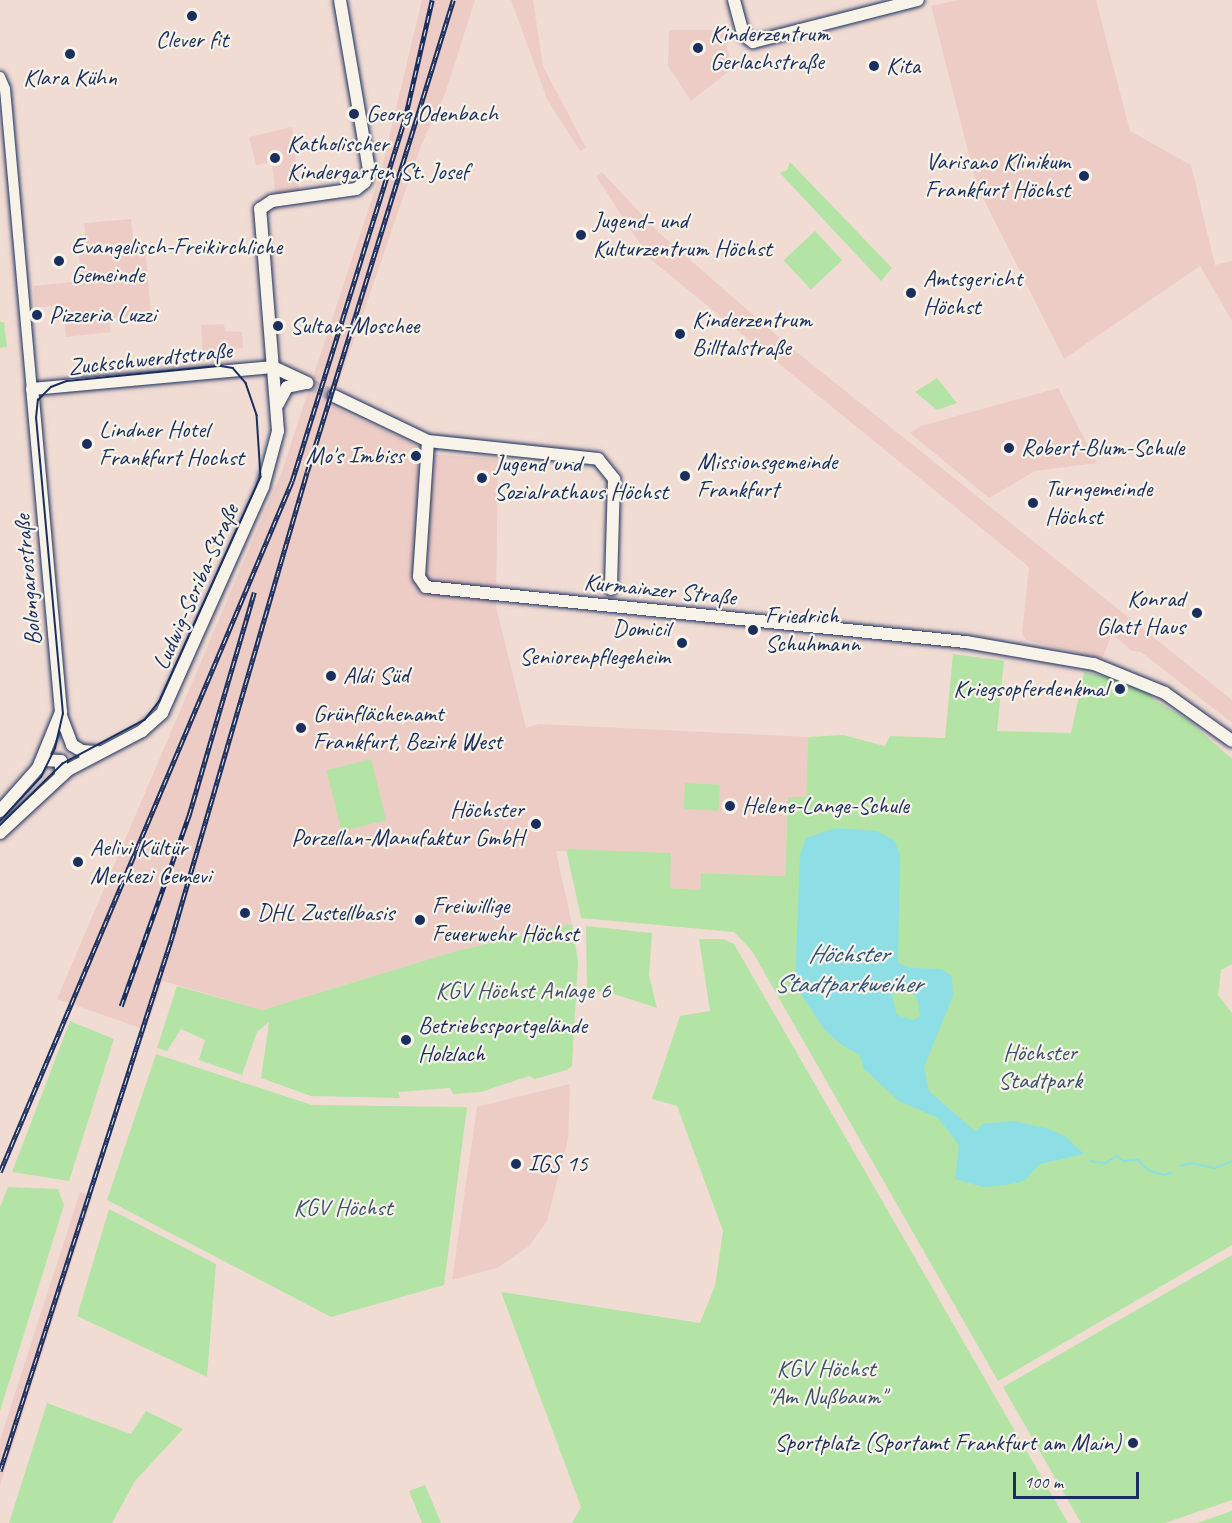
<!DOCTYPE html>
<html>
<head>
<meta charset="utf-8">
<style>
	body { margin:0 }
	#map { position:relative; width:1232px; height:1523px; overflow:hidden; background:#f1dcd4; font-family:Caveat,sans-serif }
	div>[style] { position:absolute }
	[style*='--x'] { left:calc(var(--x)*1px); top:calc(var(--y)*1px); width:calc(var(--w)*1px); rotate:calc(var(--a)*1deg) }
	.built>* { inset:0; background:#edccc6 }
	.green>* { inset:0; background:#b3e4a5; transform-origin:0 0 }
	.water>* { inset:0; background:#8ddfe5 }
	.stream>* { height:2px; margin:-1px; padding:0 1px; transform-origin:1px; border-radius:1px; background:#8ddfe5 }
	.secondary-tunnel>* { height:12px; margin-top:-6px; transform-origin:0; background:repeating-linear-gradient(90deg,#c6b9bc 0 12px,transparent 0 18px) }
	.roads { filter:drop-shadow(0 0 2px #1b2f5e) drop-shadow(0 0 2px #1b2f5e) }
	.tertiary>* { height:10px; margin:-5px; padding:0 5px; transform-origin:5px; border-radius:5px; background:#f7f3e8 }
	.secondary>* { height:12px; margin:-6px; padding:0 6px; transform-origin:6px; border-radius:6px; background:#f7f3e8 }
	.tram>* { height:1.5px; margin:-0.75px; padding:0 0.75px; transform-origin:0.75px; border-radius:0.75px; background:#1b2f5e }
	.rail>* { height:4.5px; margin-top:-2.25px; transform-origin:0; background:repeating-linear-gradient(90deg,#f7f3e8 0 7px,#1b2f5e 0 14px); box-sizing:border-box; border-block:2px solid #1b2f5e }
	.dots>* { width:16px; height:16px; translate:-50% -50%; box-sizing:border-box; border:3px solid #f7f3e8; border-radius:50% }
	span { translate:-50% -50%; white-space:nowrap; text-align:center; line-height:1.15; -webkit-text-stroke:4.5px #f7f3e8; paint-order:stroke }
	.poi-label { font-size:24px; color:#1b2f5e }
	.left { translate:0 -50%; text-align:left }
	.right { translate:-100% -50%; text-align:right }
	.street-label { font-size:24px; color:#1b2f5e }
	.park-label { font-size:24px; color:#39536c }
	.water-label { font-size:26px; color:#325279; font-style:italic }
	.scale { position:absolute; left:1013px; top:1472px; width:126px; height:27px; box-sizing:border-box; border:3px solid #1b2f5e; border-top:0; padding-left:8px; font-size:18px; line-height:21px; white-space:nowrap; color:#1b2f5e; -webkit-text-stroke:4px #f7f3e8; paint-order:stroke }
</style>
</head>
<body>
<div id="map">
	<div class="built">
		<i style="clip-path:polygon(422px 0,475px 0,445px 94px,422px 143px,331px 406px,417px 445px,416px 453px,498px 459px,496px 606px,526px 728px,539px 724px,808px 737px,806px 797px,788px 798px,785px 876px,701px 873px,700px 890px,670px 888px,670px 853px,556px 851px,572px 924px,456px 951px,262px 1010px,163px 981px,146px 1030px,57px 999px,281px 474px,381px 171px)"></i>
		<i style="clip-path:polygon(511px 0,533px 0,543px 66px,586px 148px,580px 151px,547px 99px)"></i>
		<i style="clip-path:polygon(959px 0,1096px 0,1130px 131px,1191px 165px,1215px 265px,1232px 261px,1232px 321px,1200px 266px,1064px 359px,977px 186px,931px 6px)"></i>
		<i style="clip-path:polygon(669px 30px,723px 30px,732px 69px,691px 101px,668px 66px)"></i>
		<i style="clip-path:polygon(292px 127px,299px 191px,275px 194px,272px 162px,256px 165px,249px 137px)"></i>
		<i style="clip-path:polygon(602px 172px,658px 232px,789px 346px,1232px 700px,1232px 723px,1141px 652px,1132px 651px,1112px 634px,1102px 659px,1026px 640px,1022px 633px,1029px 567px,650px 259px,596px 176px)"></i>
		<i style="clip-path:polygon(131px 219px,134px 245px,145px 245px,151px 313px,109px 319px,111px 332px,66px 337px,63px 305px,35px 308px,33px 286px,81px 281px,79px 253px,87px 254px,84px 223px)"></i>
		<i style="clip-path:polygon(224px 324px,225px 331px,242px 332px,243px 348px,227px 350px,225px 360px,203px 361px,201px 325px)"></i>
		<i style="clip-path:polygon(1058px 388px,1097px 463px,1035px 471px,989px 498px,910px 433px,921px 426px)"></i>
		<i style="clip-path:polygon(570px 1084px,568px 1139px,547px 1221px,529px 1246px,497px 1268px,452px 1280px,477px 1107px)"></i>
		<i style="clip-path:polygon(80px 1192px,93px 1196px,0 1486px,0 1440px)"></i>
	</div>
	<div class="green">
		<i style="clip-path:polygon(790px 162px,892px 268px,881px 281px,780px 173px,787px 170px)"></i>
		<i style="left:815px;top:231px;width:40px;height:43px;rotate:47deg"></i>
		<i style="clip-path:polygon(0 322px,4px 322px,7px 347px,0 348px)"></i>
		<i style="clip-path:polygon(937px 378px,957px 403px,937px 410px,915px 392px)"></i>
		<i style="clip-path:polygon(953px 654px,1004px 661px,997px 731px,1071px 733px,1084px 672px,1119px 679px,1151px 692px,1153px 699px,1187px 719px,1232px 759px,1232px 964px,1221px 970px,1218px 995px,1232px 1013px,1232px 1245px,998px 1381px,752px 951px,734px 932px,581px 918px,566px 849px,671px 853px,670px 888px,700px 890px,701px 873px,785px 876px,788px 797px,806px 797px,808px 737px,843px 735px,885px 746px,890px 736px,945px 738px)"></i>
		<i style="left:371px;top:759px;width:63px;height:46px;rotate:76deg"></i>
		<i style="left:685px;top:783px;width:35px;height:26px;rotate:3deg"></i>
		<i style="clip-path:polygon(572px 924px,578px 961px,572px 1066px,567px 1070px,535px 1079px,529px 1076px,481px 1092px,453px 1094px,450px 1088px,398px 1092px,400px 1098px,311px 1096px,261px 1078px,269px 1022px,257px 1032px,242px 1075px,199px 1060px,205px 1040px,181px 1029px,167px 1051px,157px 1048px,177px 986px,262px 1010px,456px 951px)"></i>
		<i style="clip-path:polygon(586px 926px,652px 933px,649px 975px,657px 1008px,608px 992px,587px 991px)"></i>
		<i style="clip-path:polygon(699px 939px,723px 939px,734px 944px,1068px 1523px,572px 1523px,581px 1507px,501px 1292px,700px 1323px,715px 1286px,723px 1231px,677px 1106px,652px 1099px,680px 1016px,710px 1011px)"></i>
		<i style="clip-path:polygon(70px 1021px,114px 1039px,69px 1181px,12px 1172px)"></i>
		<i style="clip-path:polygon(156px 1054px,312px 1105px,467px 1107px,444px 1285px,331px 1317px,107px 1200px)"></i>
		<i style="clip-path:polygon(8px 1187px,58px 1189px,64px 1205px,0 1411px,0 1207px)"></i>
		<i style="clip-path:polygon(109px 1209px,216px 1264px,207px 1377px,77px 1316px)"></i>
		<i style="clip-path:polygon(1232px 1255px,1232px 1500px,1165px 1523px,1081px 1523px,1003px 1387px)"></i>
		<i style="clip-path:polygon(47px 1403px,131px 1434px,146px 1411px,183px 1429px,135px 1481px,112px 1523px,9px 1523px)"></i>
		<i style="clip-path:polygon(425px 1485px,441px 1523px,422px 1523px,409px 1491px)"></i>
		<i style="clip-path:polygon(1232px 1511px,1232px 1523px,1197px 1523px)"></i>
	</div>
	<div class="water">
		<i style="clip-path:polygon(evenodd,835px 828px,877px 831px,895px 841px,900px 855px,898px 963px,911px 968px,942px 969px,952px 976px,953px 996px,924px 1067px,929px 1091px,976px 1132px,982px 1124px,1014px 1121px,1049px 1129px,1066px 1137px,1084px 1154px,1040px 1164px,1024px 1181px,1007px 1185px,983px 1187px,955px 1179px,959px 1145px,938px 1118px,899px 1101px,864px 1069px,860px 1055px,840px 1044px,823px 1028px,795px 985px,800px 855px,806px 838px,835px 828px,899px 984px,909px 987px,918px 1002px,920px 1016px,913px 1020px,897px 1015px,892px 996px,899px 984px)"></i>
	</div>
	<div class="stream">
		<i style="--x:1090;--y:1161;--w:15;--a:8"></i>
		<i style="--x:1105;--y:1163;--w:14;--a:-30"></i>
		<i style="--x:1117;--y:1156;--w:9;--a:36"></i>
		<i style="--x:1124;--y:1161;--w:14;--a:-4"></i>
		<i style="--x:1138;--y:1160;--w:14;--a:45"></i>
		<i style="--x:1148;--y:1170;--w:16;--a:18"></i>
		<i style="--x:1163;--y:1175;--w:9;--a:-13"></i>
		<i style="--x:1181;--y:1166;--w:10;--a:-17"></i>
		<i style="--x:1191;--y:1163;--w:25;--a:12"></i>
		<i style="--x:1215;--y:1168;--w:18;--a:-22"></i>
	</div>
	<div class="secondary-tunnel">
		<i style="--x:307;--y:383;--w:30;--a:26"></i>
	</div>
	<div class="roads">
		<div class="tertiary">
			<i style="--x:0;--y:77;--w:13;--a:67"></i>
			<i style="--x:5;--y:89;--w:301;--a:84.9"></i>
		</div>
		<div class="secondary">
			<i style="--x:734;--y:0;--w:35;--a:75"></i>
			<i style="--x:743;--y:34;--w:13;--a:39"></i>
			<i style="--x:753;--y:42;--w:170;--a:-14.3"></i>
			<i style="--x:334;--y:396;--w:104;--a:25.6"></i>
			<i style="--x:428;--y:441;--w:171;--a:6"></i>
			<i style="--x:598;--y:459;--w:26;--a:51"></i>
			<i style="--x:614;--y:479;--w:110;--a:91.6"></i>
			<i style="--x:278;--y:404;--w:19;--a:-62"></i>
			<i style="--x:287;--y:387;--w:19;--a:-12"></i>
			<i style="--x:428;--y:441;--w:136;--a:93.8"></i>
			<i style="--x:419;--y:577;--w:12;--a:55"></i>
			<i style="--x:426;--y:587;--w:543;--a:5.82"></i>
			<i style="--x:966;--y:642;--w:130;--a:9.8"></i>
			<i style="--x:1094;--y:664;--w:77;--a:22.2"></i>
			<i style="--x:1165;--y:693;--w:82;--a:35.6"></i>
			<i style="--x:61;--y:716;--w:31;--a:69"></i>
			<i style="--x:72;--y:745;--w:12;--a:31"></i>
			<i style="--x:82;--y:751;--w:15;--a:4"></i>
			<i style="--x:43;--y:760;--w:18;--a:3"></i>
			<i style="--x:61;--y:761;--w:14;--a:90"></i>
			<i style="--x:0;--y:811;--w:57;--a:-48.5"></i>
			<i style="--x:38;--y:768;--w:61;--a:-67.7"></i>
			<i style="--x:61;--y:712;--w:324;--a:-95.1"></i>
			<i style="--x:32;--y:389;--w:242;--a:-5.2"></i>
			<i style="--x:273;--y:367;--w:38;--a:25"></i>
			<i style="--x:0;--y:833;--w:93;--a:-42.8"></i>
			<i style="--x:68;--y:770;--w:84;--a:-27.8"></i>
			<i style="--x:142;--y:731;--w:27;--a:-42"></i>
			<i style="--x:162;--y:713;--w:248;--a:-65.9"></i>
			<i style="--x:263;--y:487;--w:58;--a:-75"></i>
			<i style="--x:278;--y:431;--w:223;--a:-94.6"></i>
			<i style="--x:260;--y:209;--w:14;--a:-34"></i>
			<i style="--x:272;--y:201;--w:85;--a:-8.1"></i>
			<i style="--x:356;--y:189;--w:11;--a:-38"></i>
			<i style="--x:365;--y:182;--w:13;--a:-72"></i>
			<i style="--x:369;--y:170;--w:172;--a:-99.7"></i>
		</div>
	</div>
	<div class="tram">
		<i style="--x:0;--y:821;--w:60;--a:-47"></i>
		<i style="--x:41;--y:777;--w:32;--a:-64"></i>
		<i style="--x:55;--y:748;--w:35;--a:-77"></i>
		<i style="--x:63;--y:714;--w:297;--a:-95.2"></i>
		<i style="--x:36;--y:418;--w:18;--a:-84"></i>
		<i style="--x:38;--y:400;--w:18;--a:-45"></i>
		<i style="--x:51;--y:387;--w:17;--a:-21"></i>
		<i style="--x:67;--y:381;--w:155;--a:-5.6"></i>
		<i style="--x:221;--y:366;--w:12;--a:9"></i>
		<i style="--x:233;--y:368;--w:20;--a:49"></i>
		<i style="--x:246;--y:383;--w:34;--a:71"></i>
		<i style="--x:257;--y:415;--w:62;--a:86.3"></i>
		<i style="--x:261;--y:477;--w:246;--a:114.3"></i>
		<i style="--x:160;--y:701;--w:24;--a:128"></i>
		<i style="--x:145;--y:720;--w:93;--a:151.8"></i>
		<i style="--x:63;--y:764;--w:88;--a:135.5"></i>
	</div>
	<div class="rail">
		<i style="--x:121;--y:1006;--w:203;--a:-70.4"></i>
		<i style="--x:189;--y:815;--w:232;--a:-73.7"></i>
		<i style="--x:0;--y:1172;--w:750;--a:-67.09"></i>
		<i style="--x:292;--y:481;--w:380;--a:-72.7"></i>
		<i style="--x:405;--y:118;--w:121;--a:-77.1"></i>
		<i style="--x:0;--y:1471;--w:558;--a:-72.15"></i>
		<i style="--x:171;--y:940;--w:487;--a:-73.8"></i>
		<i style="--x:307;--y:472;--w:494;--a:-72.8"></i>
	</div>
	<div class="dots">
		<i style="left:192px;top:16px;background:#1b2f5e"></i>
		<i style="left:698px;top:48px;background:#1b2f5e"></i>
		<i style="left:70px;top:54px;background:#1b2f5e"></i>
		<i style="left:874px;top:66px;background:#1b2f5e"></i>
		<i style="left:354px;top:114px;background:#1b2f5e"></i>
		<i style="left:275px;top:158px;background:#1b2f5e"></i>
		<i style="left:1084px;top:176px;background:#1b2f5e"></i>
		<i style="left:581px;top:235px;background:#1b2f5e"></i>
		<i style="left:59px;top:261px;background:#1b2f5e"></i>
		<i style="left:911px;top:293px;background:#1b2f5e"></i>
		<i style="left:37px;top:315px;background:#1b2f5e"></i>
		<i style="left:278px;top:326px;background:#1b2f5e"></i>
		<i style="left:680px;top:334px;background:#1b2f5e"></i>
		<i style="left:87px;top:444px;background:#1b2f5e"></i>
		<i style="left:1009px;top:448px;background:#1b2f5e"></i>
		<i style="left:416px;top:456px;background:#1b2f5e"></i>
		<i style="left:685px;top:476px;background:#1b2f5e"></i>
		<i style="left:482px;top:478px;background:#1b2f5e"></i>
		<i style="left:1033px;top:503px;background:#1b2f5e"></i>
		<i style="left:1197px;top:613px;background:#1b2f5e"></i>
		<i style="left:753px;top:630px;background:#1b2f5e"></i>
		<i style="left:682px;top:643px;background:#1b2f5e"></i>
		<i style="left:331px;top:676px;background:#1b2f5e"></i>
		<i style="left:1120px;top:689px;background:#1b2f5e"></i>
		<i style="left:301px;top:728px;background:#1b2f5e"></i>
		<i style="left:730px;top:806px;background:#1b2f5e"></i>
		<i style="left:536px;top:824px;background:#1b2f5e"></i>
		<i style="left:78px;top:862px;background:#1b2f5e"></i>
		<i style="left:245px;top:913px;background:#1b2f5e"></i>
		<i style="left:420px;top:920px;background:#1b2f5e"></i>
		<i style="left:406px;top:1040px;background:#1b2f5e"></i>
		<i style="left:516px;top:1164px;background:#1b2f5e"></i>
		<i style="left:1133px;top:1443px;background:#1b2f5e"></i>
	</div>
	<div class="poi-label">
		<span class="left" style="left:710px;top:48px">Kinderzentrum<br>Gerlachstraße</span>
		<span style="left:192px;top:40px">Clever fit</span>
		<span class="left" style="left:886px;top:66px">Kita</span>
		<span style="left:70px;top:78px">Klara Kühn</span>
		<span class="left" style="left:366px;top:114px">Georg Odenbach</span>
		<span class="left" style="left:287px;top:158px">Katholischer<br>Kindergarten St. Josef</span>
		<span class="right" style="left:1070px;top:176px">Varisano Klinikum<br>Frankfurt Höchst</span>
		<span class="left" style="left:593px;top:235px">Jugend- und<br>Kulturzentrum Höchst</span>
		<span class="left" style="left:71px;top:261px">Evangelisch-Freikirchliche<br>Gemeinde</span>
		<span class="left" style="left:923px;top:293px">Amtsgericht<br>Höchst</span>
		<span class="left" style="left:49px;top:315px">Pizzeria Luzzi</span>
		<span class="left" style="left:692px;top:334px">Kinderzentrum<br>Billtalstraße</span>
		<span class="left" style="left:290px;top:326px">Sultan-Moschee</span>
		<span class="left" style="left:99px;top:444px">Lindner Hotel<br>Frankfurt Hochst</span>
		<span class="left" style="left:1021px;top:448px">Robert-Blum-Schule</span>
		<span class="right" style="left:404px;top:456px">Mo's Imbiss</span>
		<span class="left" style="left:697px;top:476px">Missionsgemeinde<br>Frankfurt</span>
		<span class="left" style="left:494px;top:478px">Jugend und<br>Sozialrathaus Höchst</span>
		<span class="left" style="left:1045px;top:503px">Turngemeinde<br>Höchst</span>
		<span class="right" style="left:1185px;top:613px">Konrad<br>Glatt Haus</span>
		<span class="left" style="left:765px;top:630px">Friedrich<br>Schuhmann</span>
		<span class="right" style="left:670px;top:643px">Domicil<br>Seniorenpflegeheim</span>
		<span class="left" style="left:343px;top:676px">Aldi Süd</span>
		<span class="right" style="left:1108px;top:689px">Kriegsopferdenkmal</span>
		<span class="left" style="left:313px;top:728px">Grünflächenamt<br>Frankfurt, Bezirk West</span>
		<span class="left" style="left:742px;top:806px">Helene-Lange-Schule</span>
		<span class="right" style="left:524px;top:824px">Höchster<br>Porzellan-Manufaktur GmbH</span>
		<span class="left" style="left:90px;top:862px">Aelivi Kültür<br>Merkezi Cemevi</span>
		<span class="left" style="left:432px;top:920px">Freiwillige<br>Feuerwehr Höchst</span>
		<span class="left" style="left:257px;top:913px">DHL Zustellbasis</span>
		<span class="left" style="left:418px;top:1040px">Betriebssportgelände<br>Holzlach</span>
		<span class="left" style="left:528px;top:1164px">IGS 15</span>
		<span class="right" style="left:1121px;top:1443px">Sportplatz (Sportamt Frankfurt am Main)</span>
	</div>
	<div class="street-label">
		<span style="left:150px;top:359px;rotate:-6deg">Zuckschwerdtstraße</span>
		<span style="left:28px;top:580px;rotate:-95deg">Bolongarostraße</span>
		<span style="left:196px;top:587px;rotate:-66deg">Ludwig-Scriba-Straße</span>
		<span style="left:660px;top:590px;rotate:6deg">Kurmainzer Straße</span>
	</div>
	<div class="park-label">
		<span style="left:523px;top:991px">KGV Höchst Anlage 6</span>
		<span style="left:1040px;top:1067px">Höchster<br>Stadtpark</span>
		<span style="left:343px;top:1208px">KGV Höchst</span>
		<span style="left:826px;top:1383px">KGV Höchst<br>"Am Nußbaum"</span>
	</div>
	<div class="water-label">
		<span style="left:848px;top:969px">Höchster<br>Stadtparkweiher</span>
	</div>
	<div class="scale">100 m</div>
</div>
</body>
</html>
